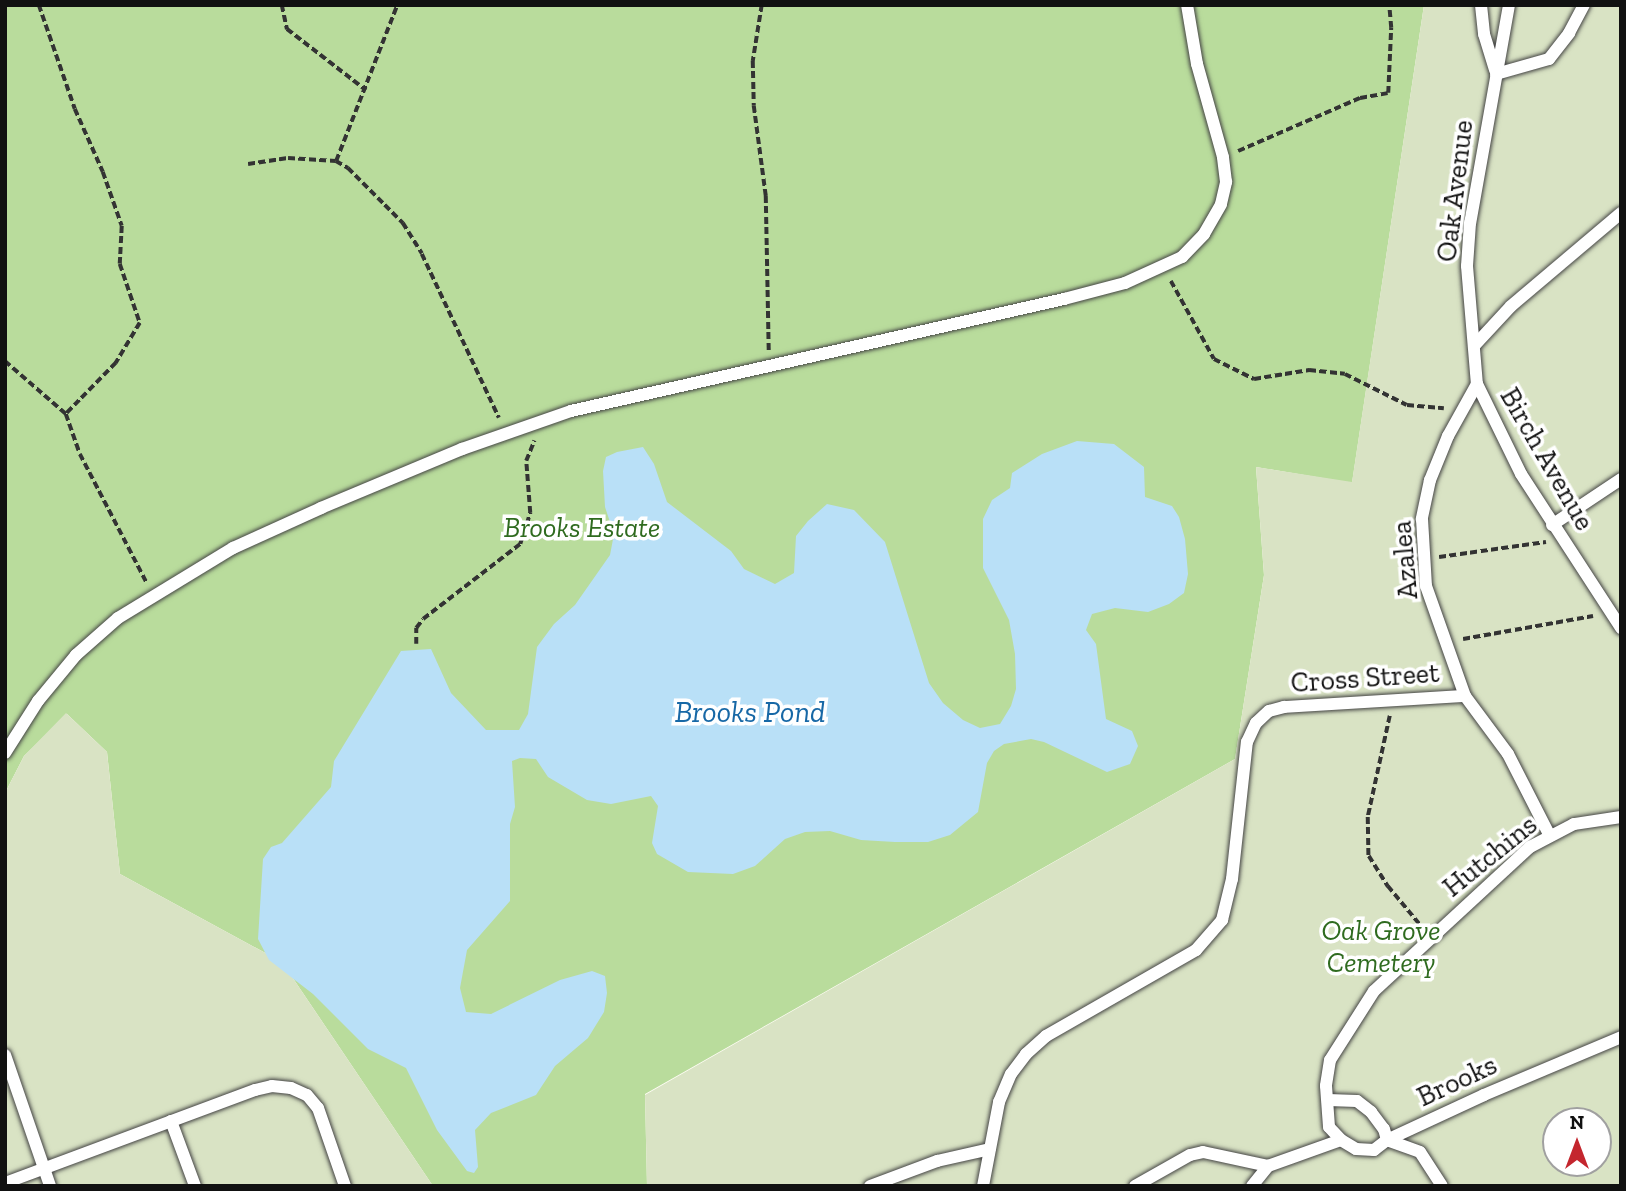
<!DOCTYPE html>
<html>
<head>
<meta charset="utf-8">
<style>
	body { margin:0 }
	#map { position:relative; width:1626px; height:1191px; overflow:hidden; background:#fffdf5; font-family:"Zilla Slab",serif }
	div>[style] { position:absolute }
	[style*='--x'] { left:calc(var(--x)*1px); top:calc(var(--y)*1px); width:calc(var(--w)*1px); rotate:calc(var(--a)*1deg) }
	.forest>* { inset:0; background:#b9dc9c }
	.cemetery>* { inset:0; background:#d9e3c4 }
	.water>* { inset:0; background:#b9e0f7 }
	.path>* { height:3.5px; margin-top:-1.75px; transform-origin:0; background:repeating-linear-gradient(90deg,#333 0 7px,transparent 0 10.5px) }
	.roads { filter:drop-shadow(0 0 2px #444) drop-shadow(0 0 2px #444) }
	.lane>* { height:12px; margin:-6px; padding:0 6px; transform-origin:6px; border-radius:6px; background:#fff }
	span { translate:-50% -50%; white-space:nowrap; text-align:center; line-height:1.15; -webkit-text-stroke:7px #fff; paint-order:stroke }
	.street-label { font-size:28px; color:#111 }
	.park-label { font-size:28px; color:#2f6b1f; font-style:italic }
	.water-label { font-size:30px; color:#1768a6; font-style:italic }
	.frame { position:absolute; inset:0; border:7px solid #111; pointer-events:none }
	.north { position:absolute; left:1542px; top:1107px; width:70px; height:70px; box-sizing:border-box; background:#fff; border:2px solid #a0a0a0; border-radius:50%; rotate:0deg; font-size:19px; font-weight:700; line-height:28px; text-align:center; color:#111 }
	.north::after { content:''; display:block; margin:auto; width:24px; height:32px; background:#c4262e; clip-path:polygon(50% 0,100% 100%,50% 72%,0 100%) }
</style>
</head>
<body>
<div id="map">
	<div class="forest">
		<i style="clip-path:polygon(5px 5px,1424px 5px,1352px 483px,1256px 467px,1264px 575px,1235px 759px,645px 1094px,647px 1186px,433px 1186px,282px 962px,120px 874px,107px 752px,67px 714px,24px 756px,5px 793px)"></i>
	</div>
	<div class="cemetery">
		<i style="clip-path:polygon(evenodd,1424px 5px,1621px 5px,1621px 1186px,647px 1186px,645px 1095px,1235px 759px,1264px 575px,1256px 467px,1352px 482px,1424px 5px,1556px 1121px,1598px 1121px,1598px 1163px,1556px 1163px,1556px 1121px)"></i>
		<i style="clip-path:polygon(66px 713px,107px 752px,120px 874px,282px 962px,433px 1186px,5px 1186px,5px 793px,24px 756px)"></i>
	</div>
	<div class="water">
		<i style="clip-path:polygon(1077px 441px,1114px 444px,1144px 467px,1145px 497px,1172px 506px,1179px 517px,1185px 539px,1188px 574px,1184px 593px,1169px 604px,1148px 612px,1115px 608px,1092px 614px,1086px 630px,1096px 644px,1106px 719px,1132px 731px,1138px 746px,1130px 764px,1107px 772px,1044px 742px,1031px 739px,1004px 744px,994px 751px,987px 763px,978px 812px,950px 835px,928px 842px,895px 842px,861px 840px,830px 831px,805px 832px,785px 839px,755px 866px,733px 874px,688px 872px,657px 854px,652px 843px,658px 806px,651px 796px,611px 804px,587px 800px,548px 777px,536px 759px,520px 758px,512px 761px,515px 807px,510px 824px,510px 901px,467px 950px,460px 988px,466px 1012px,491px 1014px,560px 980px,592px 971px,605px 976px,607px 993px,604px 1012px,588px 1038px,555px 1066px,536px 1095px,491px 1113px,475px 1130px,478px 1167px,474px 1173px,467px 1171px,437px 1130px,406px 1068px,368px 1049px,313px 994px,269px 960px,258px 939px,263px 859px,271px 847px,282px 843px,331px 787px,334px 761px,401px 651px,431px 649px,451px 693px,486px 730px,519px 730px,528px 714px,537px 647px,554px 624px,575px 605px,610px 555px,614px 534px,605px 507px,603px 471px,606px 457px,617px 452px,643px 447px,654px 464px,667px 502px,731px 551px,744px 569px,775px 584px,794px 573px,796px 536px,808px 521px,827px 504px,854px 510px,885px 542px,929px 683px,943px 703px,963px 720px,980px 728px,1000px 724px,1011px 706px,1016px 689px,1015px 654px,1009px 620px,983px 568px,983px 519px,992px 500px,1010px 488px,1012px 473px,1042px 454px)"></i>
	</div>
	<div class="path">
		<i style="--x:39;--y:5;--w:110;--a:70.9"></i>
		<i style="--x:75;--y:109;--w:69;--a:66"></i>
		<i style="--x:103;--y:172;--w:57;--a:70.6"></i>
		<i style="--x:122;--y:226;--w:38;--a:93"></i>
		<i style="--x:120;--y:264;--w:62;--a:71.3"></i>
		<i style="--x:140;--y:323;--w:47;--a:121"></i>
		<i style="--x:116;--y:363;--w:71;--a:134.4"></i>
		<i style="--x:66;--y:414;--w:42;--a:70.7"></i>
		<i style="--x:80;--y:454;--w:145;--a:62.6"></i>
		<i style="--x:282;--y:5;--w:25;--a:78"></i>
		<i style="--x:287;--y:29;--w:100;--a:37.7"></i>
		<i style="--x:762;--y:5;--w:57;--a:99.1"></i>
		<i style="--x:753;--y:61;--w:45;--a:88.7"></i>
		<i style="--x:754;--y:106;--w:91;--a:82.4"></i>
		<i style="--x:766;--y:196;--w:155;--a:88.9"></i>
		<i style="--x:1238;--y:151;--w:133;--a:-23.5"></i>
		<i style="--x:1360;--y:98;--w:28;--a:-10"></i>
		<i style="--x:1388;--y:93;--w:65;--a:-87.4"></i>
		<i style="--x:1391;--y:28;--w:23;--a:-95"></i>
		<i style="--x:336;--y:161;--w:168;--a:-68.6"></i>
		<i style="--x:248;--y:164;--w:40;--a:-8.5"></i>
		<i style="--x:288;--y:158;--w:48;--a:3.6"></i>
		<i style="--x:336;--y:161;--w:14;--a:30"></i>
		<i style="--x:348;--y:168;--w:78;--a:45"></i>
		<i style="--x:403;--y:223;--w:36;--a:58"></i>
		<i style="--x:422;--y:254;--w:181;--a:64.8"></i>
		<i style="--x:1171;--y:281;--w:89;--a:61.1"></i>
		<i style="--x:1214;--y:359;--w:45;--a:26.6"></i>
		<i style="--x:1254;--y:379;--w:56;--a:-9.3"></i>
		<i style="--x:1309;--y:370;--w:36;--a:6"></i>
		<i style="--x:1345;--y:374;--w:69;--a:26.6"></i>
		<i style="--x:1407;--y:405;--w:37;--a:5"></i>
		<i style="--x:5;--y:361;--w:81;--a:41"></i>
		<i style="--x:1439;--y:557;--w:108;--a:-8"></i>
		<i style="--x:1463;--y:639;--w:132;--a:-10"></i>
		<i style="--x:416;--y:644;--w:16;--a:-90"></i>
		<i style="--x:416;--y:628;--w:11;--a:-52"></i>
		<i style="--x:423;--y:619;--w:123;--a:-37.7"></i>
		<i style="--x:520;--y:544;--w:33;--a:-72"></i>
		<i style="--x:530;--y:513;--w:52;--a:-94.4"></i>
		<i style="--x:526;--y:461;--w:22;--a:-68"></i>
		<i style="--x:1390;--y:716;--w:103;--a:102.3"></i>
		<i style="--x:1368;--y:817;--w:39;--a:89"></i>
		<i style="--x:1369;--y:856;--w:36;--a:58"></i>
		<i style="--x:1388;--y:886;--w:53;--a:50.3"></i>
	</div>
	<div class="roads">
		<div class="lane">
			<i style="--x:1481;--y:5;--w:29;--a:84"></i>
			<i style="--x:1484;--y:34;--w:38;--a:73"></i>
			<i style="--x:1509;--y:5;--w:221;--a:100.1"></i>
			<i style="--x:1470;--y:223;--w:43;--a:94"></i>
			<i style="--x:1467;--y:266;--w:118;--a:85.2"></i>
			<i style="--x:1477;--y:384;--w:100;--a:63.9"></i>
			<i style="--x:1521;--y:474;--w:184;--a:57"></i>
			<i style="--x:1496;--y:74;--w:55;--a:-15.8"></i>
			<i style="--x:1549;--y:59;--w:33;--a:-52"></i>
			<i style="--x:1569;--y:33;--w:32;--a:-62"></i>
			<i style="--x:1474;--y:346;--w:54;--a:-47.2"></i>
			<i style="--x:1511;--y:306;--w:144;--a:-40.2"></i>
			<i style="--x:1477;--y:384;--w:60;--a:119.1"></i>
			<i style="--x:1448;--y:436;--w:48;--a:112.2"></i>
			<i style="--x:1430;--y:480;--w:40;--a:102"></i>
			<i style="--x:1422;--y:519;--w:67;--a:86.6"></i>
			<i style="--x:1426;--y:586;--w:117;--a:70.5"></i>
			<i style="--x:1465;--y:696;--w:72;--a:53.4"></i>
			<i style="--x:1508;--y:754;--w:92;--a:62.9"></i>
			<i style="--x:1552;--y:525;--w:83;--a:-33.7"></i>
			<i style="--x:5;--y:753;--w:62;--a:-57.6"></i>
			<i style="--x:38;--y:701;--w:60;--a:-50.4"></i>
			<i style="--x:76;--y:655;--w:56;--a:-41.4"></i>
			<i style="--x:118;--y:618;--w:135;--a:-31.3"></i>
			<i style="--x:233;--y:548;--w:97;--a:-24.4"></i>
			<i style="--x:321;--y:508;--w:153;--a:-22.7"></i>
			<i style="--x:462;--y:449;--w:115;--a:-19.2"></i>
			<i style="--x:571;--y:411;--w:506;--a:-12.8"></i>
			<i style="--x:1064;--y:299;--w:63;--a:-14.7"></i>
			<i style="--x:1125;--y:283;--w:63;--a:-24.5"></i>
			<i style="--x:1182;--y:257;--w:32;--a:-46"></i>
			<i style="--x:1204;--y:234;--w:34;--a:-60"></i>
			<i style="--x:1221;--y:204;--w:23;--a:-77"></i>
			<i style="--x:1226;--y:182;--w:25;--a:-97"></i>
			<i style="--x:1223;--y:157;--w:97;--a:-105.6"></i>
			<i style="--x:1197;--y:64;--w:60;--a:-99.6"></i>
			<i style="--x:1621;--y:817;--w:48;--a:171.5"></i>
			<i style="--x:1574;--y:824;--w:50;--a:152.4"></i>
			<i style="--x:1530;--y:847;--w:212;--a:137.3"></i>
			<i style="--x:1374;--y:991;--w:82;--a:122.5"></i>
			<i style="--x:1330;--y:1060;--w:26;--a:99"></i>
			<i style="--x:1326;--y:1086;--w:41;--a:85.8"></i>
			<i style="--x:1329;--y:1127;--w:18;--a:47"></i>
			<i style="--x:1341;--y:1140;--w:17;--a:31"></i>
			<i style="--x:1356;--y:1149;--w:18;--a:3"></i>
			<i style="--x:1374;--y:1150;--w:16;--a:-38"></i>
			<i style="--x:1387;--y:1140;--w:107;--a:-24.9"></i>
			<i style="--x:1484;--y:1095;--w:149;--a:-22.9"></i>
			<i style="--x:5;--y:1055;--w:139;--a:71"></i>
			<i style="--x:1328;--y:1100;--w:29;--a:2"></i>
			<i style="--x:1357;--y:1101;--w:18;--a:38"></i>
			<i style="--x:1371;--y:1112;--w:21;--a:53"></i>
			<i style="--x:1384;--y:1129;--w:11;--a:75"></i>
			<i style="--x:171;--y:1121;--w:69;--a:69.7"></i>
			<i style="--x:1387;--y:1140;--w:35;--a:20"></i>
			<i style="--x:1420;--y:1152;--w:40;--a:57.1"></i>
			<i style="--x:1268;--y:1166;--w:77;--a:-19.6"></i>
			<i style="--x:5;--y:1183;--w:267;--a:-20.4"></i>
			<i style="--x:255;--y:1090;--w:17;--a:-13"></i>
			<i style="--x:272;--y:1086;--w:19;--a:6"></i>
			<i style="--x:291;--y:1088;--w:17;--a:24"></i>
			<i style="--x:307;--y:1095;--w:17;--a:50"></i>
			<i style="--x:318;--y:1108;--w:83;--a:70.9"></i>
			<i style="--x:870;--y:1186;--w:72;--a:-20.5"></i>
			<i style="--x:937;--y:1161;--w:54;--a:-12.8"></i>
			<i style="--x:983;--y:1186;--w:86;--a:-79.2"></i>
			<i style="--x:999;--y:1102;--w:30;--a:-67"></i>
			<i style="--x:1011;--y:1074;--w:25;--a:-53"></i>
			<i style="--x:1026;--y:1054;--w:27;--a:-42"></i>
			<i style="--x:1046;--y:1036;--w:173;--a:-29.8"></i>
			<i style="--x:1196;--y:950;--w:40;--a:-49"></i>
			<i style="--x:1222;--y:920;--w:42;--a:-76.3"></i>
			<i style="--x:1232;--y:879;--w:138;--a:-83.8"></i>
			<i style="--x:1247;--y:742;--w:21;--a:-65"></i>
			<i style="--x:1256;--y:723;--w:18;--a:-43"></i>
			<i style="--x:1269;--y:711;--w:16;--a:-15"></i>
			<i style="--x:1284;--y:707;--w:181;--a:-3.5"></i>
			<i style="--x:1135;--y:1186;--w:63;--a:-29.4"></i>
			<i style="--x:1190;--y:1155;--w:13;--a:-13"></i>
			<i style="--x:1203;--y:1152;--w:66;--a:12.2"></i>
			<i style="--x:1252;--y:1186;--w:26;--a:-51"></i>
		</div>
	</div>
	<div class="street-label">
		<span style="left:1455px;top:191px;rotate:-83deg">Oak Avenue</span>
		<span style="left:1547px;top:459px;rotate:60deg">Birch Avenue</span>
		<span style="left:1405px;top:560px;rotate:-95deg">Azalea</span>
		<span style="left:1365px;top:678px;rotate:-4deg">Cross Street</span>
		<span style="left:1490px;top:856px;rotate:-39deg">Hutchins</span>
		<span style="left:1457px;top:1081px;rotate:-25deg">Brooks</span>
	</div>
	<div class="park-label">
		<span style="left:582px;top:528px">Brooks Estate</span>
		<span style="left:1381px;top:947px">Oak Grove<br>Cemetery</span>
	</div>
	<div class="water-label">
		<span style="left:750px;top:712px">Brooks Pond</span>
	</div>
	<div class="frame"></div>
	<div class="north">N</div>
</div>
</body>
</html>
